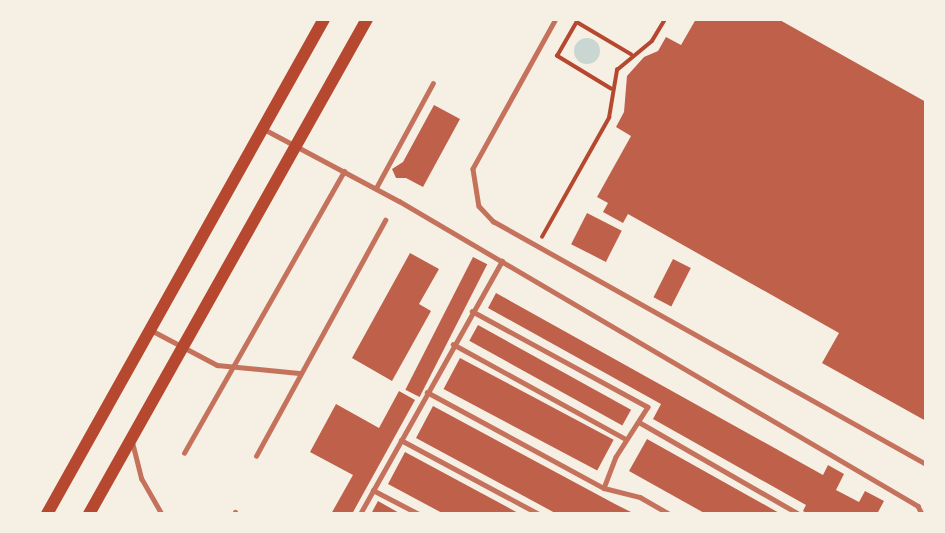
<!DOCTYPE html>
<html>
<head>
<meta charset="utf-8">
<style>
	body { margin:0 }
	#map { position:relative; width:945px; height:533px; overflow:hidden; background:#f6efe4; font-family:"Work Sans",sans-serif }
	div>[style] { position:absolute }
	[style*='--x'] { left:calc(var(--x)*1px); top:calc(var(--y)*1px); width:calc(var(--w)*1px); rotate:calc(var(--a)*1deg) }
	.water>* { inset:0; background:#c9d6d2 }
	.round { border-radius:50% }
	.building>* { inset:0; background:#bf614a; transform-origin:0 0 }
	.path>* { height:3.5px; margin:-1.75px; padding:0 1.75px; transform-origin:1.75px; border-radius:1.75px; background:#b5482f }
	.service>* { height:4.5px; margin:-2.25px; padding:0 2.25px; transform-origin:2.25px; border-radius:2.25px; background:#c5725c }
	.primary>* { height:12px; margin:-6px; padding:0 6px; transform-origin:6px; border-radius:6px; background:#b5482f }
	span { translate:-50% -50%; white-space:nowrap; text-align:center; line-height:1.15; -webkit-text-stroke:5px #f6efe4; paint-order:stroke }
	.frame { position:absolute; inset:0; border:21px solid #f6efe4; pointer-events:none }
</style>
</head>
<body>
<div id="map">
	<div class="water">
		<i class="round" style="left:574px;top:38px;width:26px;height:26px"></i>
	</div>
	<div class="building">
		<i style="clip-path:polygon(696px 19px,778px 19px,926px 102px,926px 421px,822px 363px,839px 333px,628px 214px,623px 223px,603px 212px,608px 203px,597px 197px,631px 136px,616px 127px,624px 112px,627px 76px,644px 57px,658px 51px,666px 37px,681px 45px)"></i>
		<i style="clip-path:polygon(434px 105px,460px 119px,423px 187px,406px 178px,396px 178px,392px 169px,403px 162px)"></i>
		<i style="left:587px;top:213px;width:39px;height:35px;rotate:27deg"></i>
		<i style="clip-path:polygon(410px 253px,439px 269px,419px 304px,431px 311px,392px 381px,352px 358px)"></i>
		<i style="left:473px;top:257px;width:16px;height:149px;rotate:27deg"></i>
		<i style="left:673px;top:259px;width:20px;height:43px;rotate:27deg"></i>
		<i style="clip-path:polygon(496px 293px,823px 475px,828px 465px,844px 474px,836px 490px,859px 502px,865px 491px,884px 501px,877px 514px,808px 514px,803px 511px,806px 505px,653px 419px,661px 404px,488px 308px)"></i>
		<i style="left:478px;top:325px;width:175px;height:18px;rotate:29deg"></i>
		<i style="left:460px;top:358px;width:174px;height:35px;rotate:28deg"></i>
		<i style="clip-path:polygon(399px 391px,415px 400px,352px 514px,331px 514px,353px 475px,310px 452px,336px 404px,379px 428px)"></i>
		<i style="clip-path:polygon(433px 406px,615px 504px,635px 514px,557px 514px,416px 438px)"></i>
		<i style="clip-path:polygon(647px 439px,781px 514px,706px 514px,629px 471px)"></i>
		<i style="clip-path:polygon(405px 452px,520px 514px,444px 514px,388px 484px)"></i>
		<i style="clip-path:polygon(378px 501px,401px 514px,371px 514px)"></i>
	</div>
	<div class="path">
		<i style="--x:611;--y:89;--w:63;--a:-148.6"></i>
		<i style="--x:557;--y:56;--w:39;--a:-60"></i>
		<i style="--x:577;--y:22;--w:63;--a:30.7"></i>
		<i style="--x:542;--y:237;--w:137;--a:-60.6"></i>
		<i style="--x:609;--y:118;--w:49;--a:-80.5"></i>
		<i style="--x:617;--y:70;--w:45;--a:-39.6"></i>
		<i style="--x:652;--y:41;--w:26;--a:-59"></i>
	</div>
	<div class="service">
		<i style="--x:556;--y:19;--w:171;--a:119"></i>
		<i style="--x:473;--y:169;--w:37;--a:81"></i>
		<i style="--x:479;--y:206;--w:21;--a:47"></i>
		<i style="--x:493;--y:221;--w:497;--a:29.3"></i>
		<i style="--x:264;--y:129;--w:153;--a:28.1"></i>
		<i style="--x:399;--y:201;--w:602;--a:30.44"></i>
		<i style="--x:918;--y:506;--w:9;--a:63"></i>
		<i style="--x:376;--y:188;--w:119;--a:-61.5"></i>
		<i style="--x:472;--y:311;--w:200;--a:28.6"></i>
		<i style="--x:648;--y:407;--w:59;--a:122.6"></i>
		<i style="--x:616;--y:457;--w:33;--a:111"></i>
		<i style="--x:151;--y:330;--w:75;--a:27.9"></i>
		<i style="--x:217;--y:365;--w:82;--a:5.6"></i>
		<i style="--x:453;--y:344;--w:197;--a:28.8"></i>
		<i style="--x:427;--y:392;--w:201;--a:28.5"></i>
		<i style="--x:604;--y:488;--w:37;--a:14"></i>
		<i style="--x:640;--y:497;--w:34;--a:30"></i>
		<i style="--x:639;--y:422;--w:182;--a:29.9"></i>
		<i style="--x:401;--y:440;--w:157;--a:28.2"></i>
		<i style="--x:133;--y:444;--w:36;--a:76"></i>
		<i style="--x:142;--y:479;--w:40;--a:60.3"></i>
		<i style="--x:184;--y:453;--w:324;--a:-60.4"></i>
		<i style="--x:256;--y:456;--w:269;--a:-61.3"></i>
		<i style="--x:373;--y:490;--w:52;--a:27.6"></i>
		<i style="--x:234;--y:514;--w:2;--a:-63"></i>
		<i style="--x:360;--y:514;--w:290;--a:-60.7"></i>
	</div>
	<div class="primary">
		<i style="--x:47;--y:514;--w:567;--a:-60.77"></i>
		<i style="--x:89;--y:514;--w:568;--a:-60.68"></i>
	</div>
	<div class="frame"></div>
</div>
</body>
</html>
